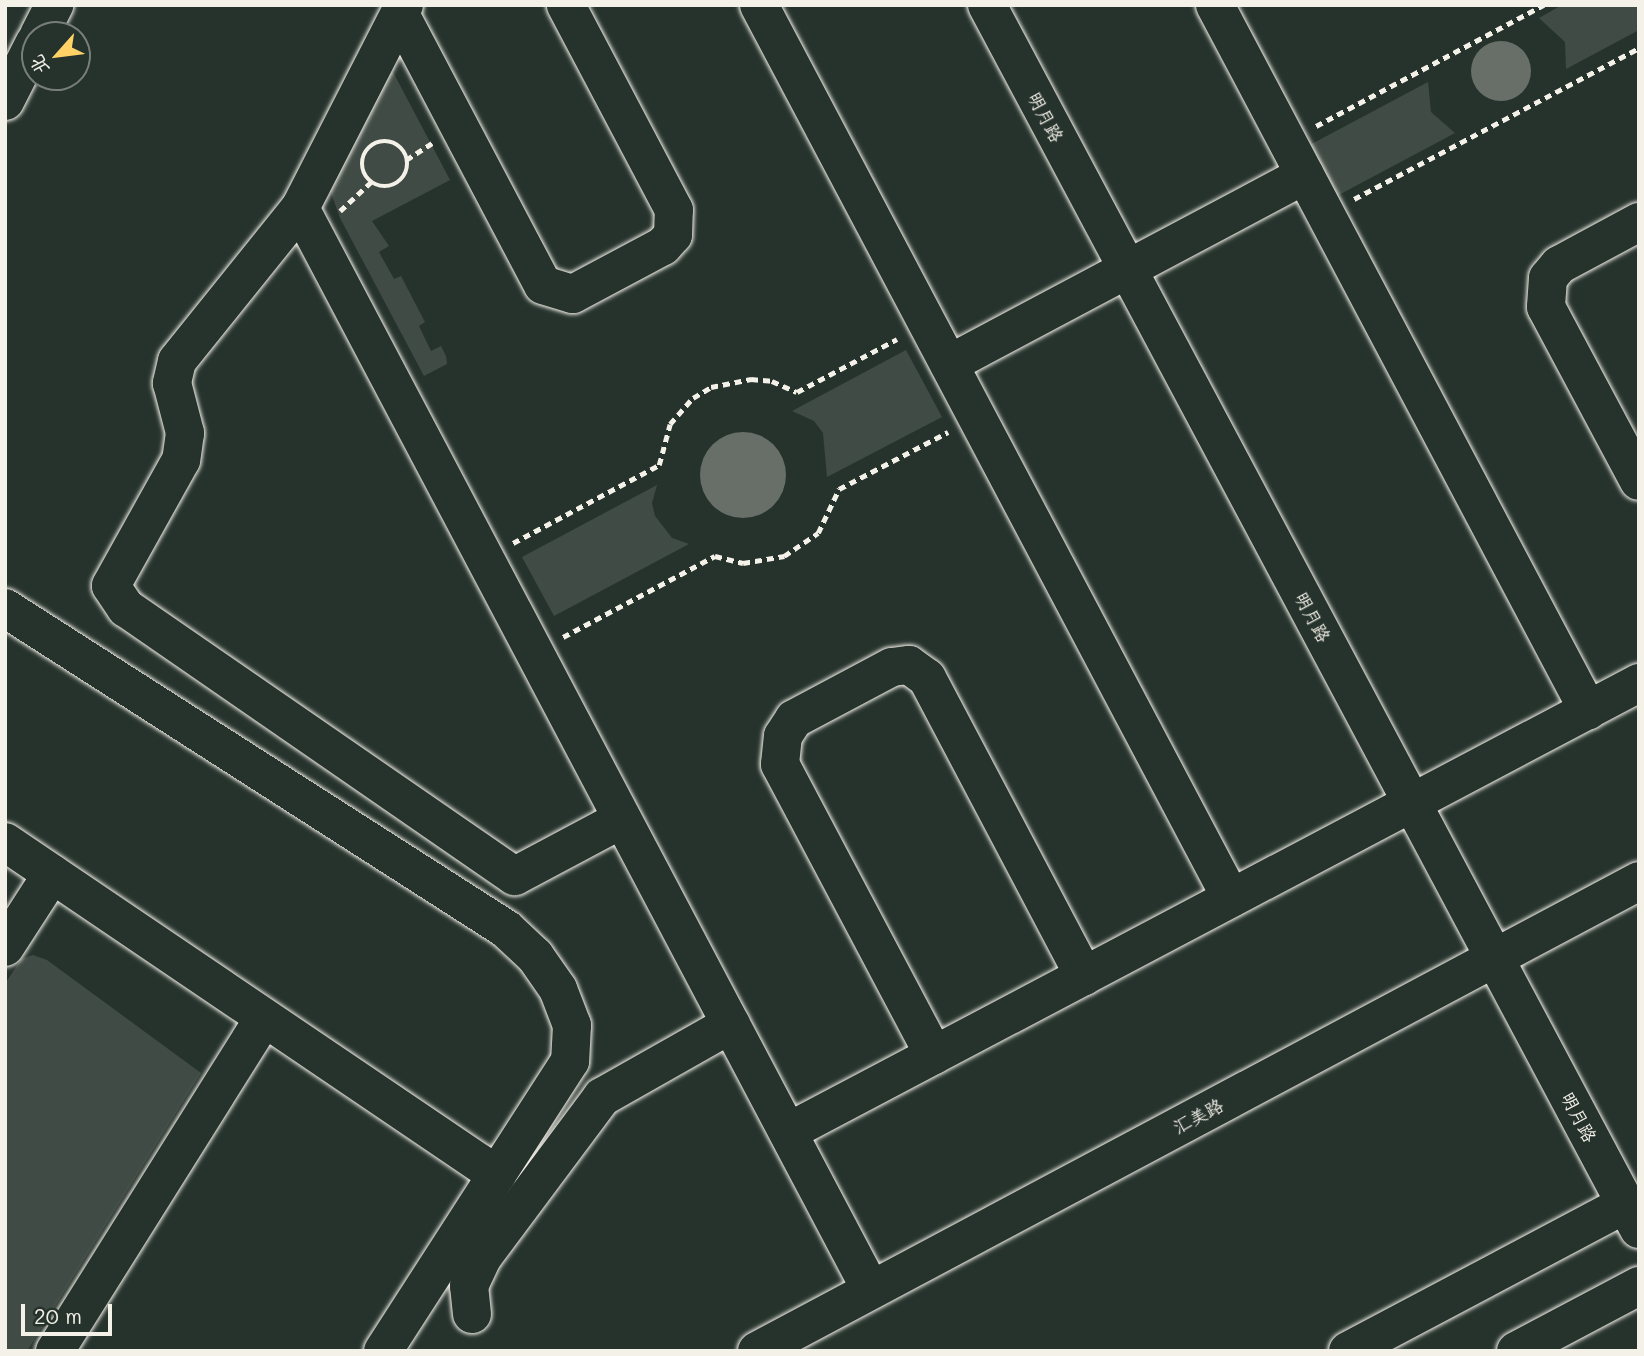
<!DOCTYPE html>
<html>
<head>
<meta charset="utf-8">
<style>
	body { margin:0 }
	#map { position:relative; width:1644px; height:1356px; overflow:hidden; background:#26332d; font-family:Mali,"LXGW WenKai TC",sans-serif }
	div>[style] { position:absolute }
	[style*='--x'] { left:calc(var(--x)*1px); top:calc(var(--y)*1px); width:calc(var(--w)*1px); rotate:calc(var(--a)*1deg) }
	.green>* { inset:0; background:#414b45 }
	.water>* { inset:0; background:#676f68 }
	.round { border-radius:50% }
	.path>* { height:4.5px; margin-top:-2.25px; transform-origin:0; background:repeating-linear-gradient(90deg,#f4f1e8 0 7px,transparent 0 12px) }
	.path>.ring { margin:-2.25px; padding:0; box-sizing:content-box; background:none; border:4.5px solid #f4f1e8; border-radius:50% }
	.roads { filter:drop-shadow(0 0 2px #f4f1e8) drop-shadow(0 0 2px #f4f1e8) }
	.minor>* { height:38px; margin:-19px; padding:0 19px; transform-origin:19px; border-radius:19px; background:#26332d }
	span { translate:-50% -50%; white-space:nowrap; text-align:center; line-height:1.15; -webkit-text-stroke:5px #26332d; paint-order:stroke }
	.street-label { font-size:18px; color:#f4f1e8 }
	.frame { position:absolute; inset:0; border:7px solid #f4f1e8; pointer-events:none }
	.north { position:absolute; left:21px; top:21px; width:70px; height:70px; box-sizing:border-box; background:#26332d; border:2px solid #787f78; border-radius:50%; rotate:242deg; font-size:19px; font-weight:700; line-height:28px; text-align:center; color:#f4f1e8 }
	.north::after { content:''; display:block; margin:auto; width:24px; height:32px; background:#ffd166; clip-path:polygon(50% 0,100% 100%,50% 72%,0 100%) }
	.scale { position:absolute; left:21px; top:1304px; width:91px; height:32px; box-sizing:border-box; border:4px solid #f4f1e8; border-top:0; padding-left:9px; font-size:21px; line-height:24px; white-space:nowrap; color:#f4f1e8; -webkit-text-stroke:5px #26332d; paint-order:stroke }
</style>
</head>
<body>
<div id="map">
	<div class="green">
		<i style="clip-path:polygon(1562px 5px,1637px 5px,1639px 30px,1566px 69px,1565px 42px,1539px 18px)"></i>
		<i style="clip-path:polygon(393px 72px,450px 180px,372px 221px,389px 246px,379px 252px,394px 279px,401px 276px,425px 322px,419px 326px,431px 351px,441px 346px,446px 356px,447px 364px,424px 376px,340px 218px,329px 187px,382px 78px)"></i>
		<i style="clip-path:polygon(1428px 82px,1431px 112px,1455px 133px,1333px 198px,1306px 147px)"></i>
		<i style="clip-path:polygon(906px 350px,942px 417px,827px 477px,823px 433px,814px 421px,792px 411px)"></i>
		<i style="clip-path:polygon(657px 485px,652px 503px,655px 516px,672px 538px,689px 544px,554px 616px,522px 557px)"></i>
		<i style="clip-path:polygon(33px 955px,47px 960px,201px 1073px,27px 1351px,5px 1351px,5px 984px,21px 959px)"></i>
	</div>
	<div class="water">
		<i class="round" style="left:1471px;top:41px;width:60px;height:60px"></i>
		<i class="round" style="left:700px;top:432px;width:86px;height:86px"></i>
	</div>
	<div class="path">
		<i style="--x:1316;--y:126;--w:258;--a:-28"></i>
		<i class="ring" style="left:362px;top:141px;width:41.5px;height:41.5px"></i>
		<i style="--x:406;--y:160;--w:31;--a:-33"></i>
		<i style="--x:1354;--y:199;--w:323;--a:-27.9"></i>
		<i style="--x:340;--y:211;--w:42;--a:-43.1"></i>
		<i style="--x:513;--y:543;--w:166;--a:-28.1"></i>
		<i style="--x:659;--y:465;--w:42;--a:-75"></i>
		<i style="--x:670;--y:424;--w:35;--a:-49"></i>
		<i style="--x:693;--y:398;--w:21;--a:-31"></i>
		<i style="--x:711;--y:387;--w:41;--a:-11.3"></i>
		<i style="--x:751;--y:379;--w:21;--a:5"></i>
		<i style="--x:772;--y:381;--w:27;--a:24"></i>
		<i style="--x:797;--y:392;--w:113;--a:-27.9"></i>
		<i style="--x:563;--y:637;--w:172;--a:-28.1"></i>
		<i style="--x:715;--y:556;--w:29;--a:14"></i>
		<i style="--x:743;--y:563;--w:42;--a:-9.7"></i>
		<i style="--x:784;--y:556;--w:41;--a:-34.1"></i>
		<i style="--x:818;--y:533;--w:49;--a:-64.5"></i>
		<i style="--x:839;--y:489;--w:123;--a:-27.6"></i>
	</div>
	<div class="roads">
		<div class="minor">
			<i style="--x:404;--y:5;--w:228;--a:117.1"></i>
			<i style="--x:300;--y:208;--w:196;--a:128.8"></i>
			<i style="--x:177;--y:361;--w:23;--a:103"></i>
			<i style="--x:172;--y:383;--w:52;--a:75.4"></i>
			<i style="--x:185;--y:433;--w:27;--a:98"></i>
			<i style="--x:181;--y:460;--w:144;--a:119.1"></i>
			<i style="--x:111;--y:586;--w:27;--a:56"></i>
			<i style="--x:126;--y:608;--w:472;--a:34.6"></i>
			<i style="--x:515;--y:876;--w:121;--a:-28"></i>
			<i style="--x:759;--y:5;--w:1010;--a:62.14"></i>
			<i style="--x:987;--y:5;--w:1387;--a:61.96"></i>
			<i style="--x:1215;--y:5;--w:798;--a:62.12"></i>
			<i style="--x:400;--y:14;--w:306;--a:62.2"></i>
			<i style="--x:543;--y:285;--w:31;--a:17"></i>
			<i style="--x:573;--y:294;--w:102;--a:-28.1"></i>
			<i style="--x:663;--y:246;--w:15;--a:-48"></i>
			<i style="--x:673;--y:235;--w:25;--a:-88"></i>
			<i style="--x:674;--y:210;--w:232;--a:-117.8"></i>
			<i style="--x:39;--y:35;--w:34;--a:-63"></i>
			<i style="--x:5;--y:101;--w:66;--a:-63"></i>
			<i style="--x:300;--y:208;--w:1223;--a:62.18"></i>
			<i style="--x:1639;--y:222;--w:91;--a:151.7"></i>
			<i style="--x:1559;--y:265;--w:17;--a:130"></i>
			<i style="--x:1548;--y:278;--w:29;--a:94"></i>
			<i style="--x:1546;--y:307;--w:197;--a:61.9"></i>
			<i style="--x:949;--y:364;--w:403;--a:-28"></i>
			<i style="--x:5;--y:608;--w:595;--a:32.65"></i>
			<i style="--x:506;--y:929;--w:40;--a:43"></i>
			<i style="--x:535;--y:956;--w:40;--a:55.1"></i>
			<i style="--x:558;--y:989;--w:39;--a:69"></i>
			<i style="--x:572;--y:1025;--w:36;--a:93"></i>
			<i style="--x:570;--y:1061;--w:345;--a:122.8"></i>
			<i style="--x:5;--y:842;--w:594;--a:34.09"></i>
			<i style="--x:5;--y:947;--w:87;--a:-57.2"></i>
			<i style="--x:934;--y:1055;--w:329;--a:-117.9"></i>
			<i style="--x:780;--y:764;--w:28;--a:-84"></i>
			<i style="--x:783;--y:736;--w:20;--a:-57"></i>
			<i style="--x:794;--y:719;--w:111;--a:-28"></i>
			<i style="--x:892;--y:667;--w:17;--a:-7"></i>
			<i style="--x:909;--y:665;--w:22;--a:36"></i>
			<i style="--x:927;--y:678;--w:337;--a:62.2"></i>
			<i style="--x:788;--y:1132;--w:962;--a:-27.82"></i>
			<i style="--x:472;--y:1314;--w:28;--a:-96"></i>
			<i style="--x:469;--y:1286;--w:31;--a:-65"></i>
			<i style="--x:482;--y:1258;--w:201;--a:-53.3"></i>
			<i style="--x:602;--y:1097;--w:148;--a:-29.5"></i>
			<i style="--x:55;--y:1351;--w:393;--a:-57.9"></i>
			<i style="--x:757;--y:1351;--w:999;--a:-28.05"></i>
			<i style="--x:1348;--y:1351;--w:314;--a:-27.9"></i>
			<i style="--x:1516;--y:1351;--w:139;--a:-27.9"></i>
		</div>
	</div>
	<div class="street-label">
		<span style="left:1046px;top:117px;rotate:62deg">明月路</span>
		<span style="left:1313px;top:617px;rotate:62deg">明月路</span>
		<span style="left:1198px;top:1116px;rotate:-28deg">汇美路</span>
		<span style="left:1579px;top:1117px;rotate:62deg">明月路</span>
	</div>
	<div class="frame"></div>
	<div class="north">北</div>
	<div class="scale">20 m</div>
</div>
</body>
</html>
